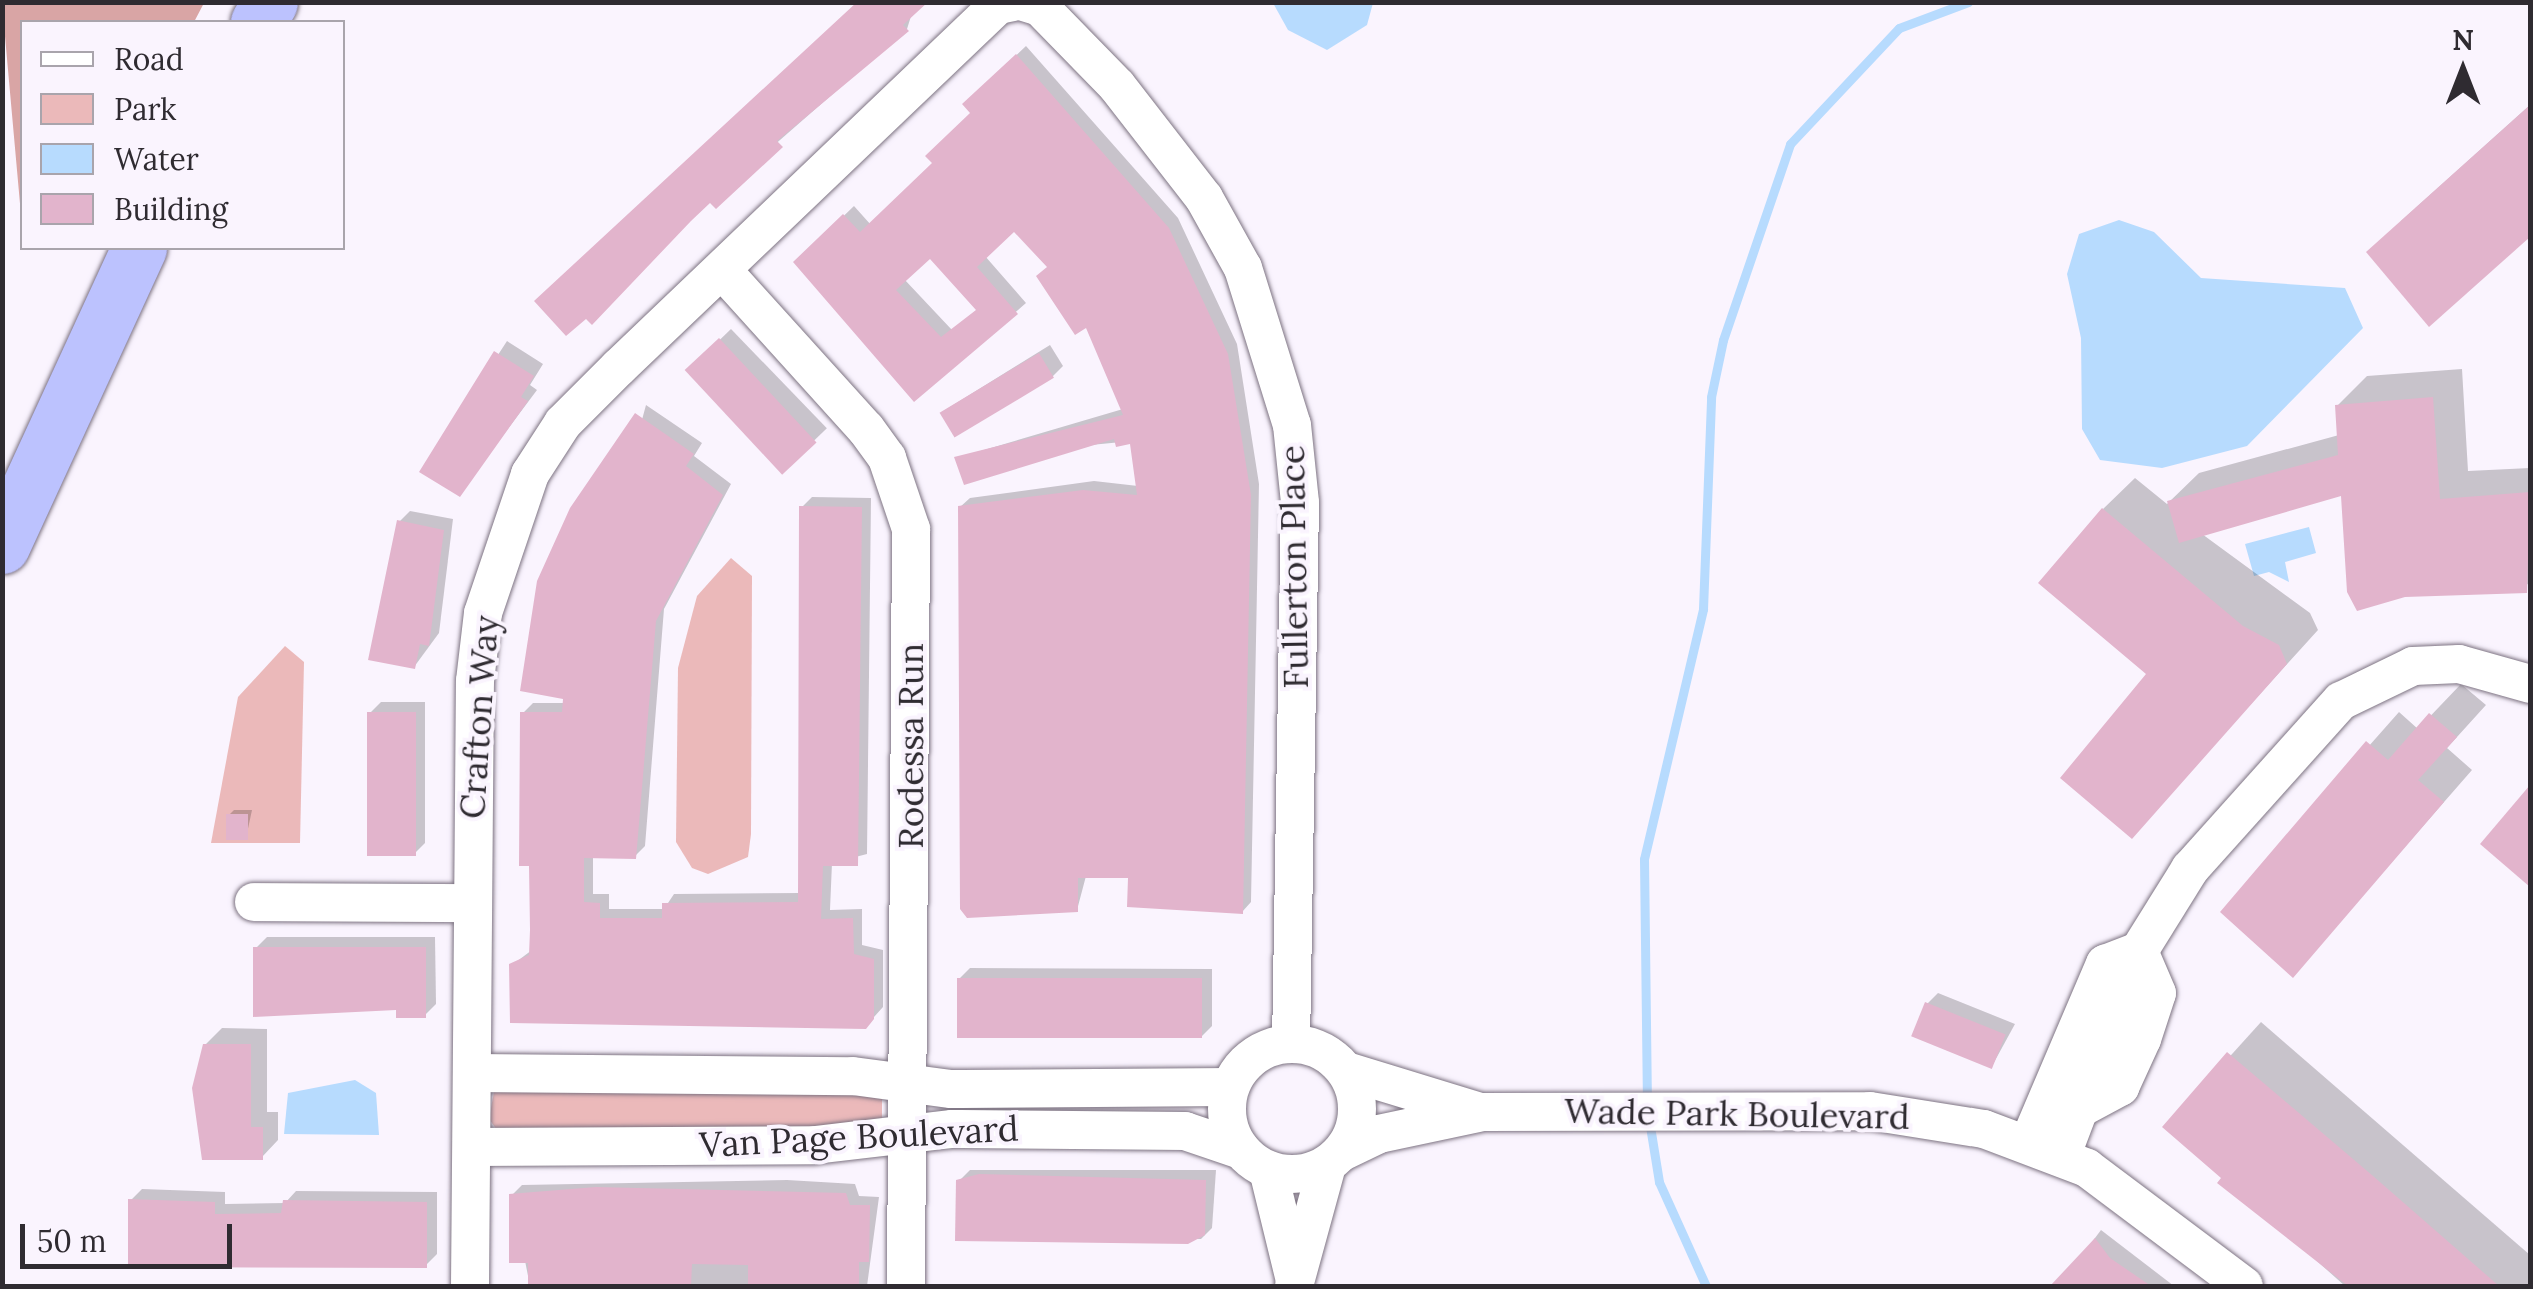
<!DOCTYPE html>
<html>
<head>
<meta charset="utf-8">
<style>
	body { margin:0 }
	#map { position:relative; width:2533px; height:1289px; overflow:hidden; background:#faf4fe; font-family:Lora,serif }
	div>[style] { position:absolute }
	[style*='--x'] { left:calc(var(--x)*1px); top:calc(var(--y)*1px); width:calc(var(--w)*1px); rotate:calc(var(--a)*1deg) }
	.green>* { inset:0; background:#ebb9ba }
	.forest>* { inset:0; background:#d9a5a5 }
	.water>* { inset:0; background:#b7dbfe }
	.shadow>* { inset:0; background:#0003; transform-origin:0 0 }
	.stream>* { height:9px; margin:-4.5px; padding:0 4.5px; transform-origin:4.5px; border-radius:4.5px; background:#b7dbfe }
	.building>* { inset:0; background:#e2b4cc; transform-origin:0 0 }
	.roads { filter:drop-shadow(0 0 2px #7d7382) drop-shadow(0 0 2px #7d7382) }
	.minor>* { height:38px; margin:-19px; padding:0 19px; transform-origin:19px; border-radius:19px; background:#fff }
	.minor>.ring { margin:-19px; padding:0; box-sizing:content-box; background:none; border:38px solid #fff; border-radius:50% }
	.highway>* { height:55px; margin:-27.5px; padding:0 27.5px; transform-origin:27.5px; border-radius:27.5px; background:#bcc2fe }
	span { translate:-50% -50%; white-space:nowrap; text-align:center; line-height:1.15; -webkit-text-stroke:8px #faf4fe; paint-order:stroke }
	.street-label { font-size:35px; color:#2f2b31 }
	.frame { position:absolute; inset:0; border:5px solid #2f2b31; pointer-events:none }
	.legend { position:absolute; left:20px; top:20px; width:325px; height:230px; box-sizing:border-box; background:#faf4fe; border:2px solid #a9a4ac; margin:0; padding:12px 18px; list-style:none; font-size:30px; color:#2f2b31 }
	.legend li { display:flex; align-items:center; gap:20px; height:50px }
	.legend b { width:50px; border:2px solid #a9a4ac }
	.north { position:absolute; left:2413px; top:20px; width:100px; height:100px; -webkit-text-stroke:8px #faf4fe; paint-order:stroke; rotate:0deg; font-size:28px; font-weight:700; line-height:40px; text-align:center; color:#2f2b31 }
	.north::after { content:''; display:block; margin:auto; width:35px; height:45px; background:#2f2b31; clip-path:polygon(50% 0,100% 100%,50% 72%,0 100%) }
	.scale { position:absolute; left:20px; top:1224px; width:212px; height:45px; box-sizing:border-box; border:5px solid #2f2b31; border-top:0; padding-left:12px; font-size:30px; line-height:35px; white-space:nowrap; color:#2f2b31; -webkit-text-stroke:8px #faf4fe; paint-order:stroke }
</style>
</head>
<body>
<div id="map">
	<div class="green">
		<i style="clip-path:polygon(731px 558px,752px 576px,751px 834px,748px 857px,708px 874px,692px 868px,676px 842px,678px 668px,697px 596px)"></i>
		<i style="clip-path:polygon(285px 646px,304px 662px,300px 843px,211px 843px,238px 697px)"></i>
		<i style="clip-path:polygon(827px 1086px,882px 1098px,882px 1123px,827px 1134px,497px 1130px,489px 1119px,494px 1092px)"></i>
	</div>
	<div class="forest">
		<i style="clip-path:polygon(2px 3px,204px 3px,194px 22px,22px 22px,22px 226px)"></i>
	</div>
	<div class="water">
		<i style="clip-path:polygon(1273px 3px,1373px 3px,1367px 25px,1327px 50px,1288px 30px)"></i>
		<i style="clip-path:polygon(2119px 220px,2154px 232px,2201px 278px,2345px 288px,2363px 328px,2247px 446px,2162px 468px,2100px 460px,2082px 429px,2081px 338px,2067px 274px,2079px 234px)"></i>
		<i style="clip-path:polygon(2309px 527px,2316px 553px,2285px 562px,2289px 582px,2269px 572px,2254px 576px,2245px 544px)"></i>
		<i style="clip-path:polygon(355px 1080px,376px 1093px,379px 1135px,284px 1134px,288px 1093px)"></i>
	</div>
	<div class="shadow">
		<i style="clip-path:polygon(912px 13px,907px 29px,693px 216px)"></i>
		<i style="clip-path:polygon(evenodd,1026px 46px,1178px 218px,1237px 344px,1259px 484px,1251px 902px,1242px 912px,1130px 875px,1086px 876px,1077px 910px,960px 507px,970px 498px,1094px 481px,1138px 486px,1132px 441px,957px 458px,1123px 409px,1087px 324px,1049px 266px,1014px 228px,985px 256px,1026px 303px,915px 399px,796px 262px,854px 206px,871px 225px,935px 163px,973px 112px,965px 104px,1026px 46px,930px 255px,978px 309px,952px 330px,904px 279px,930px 255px)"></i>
		<i style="clip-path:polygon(2530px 105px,2530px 233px,2430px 324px,2401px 221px)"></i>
		<i style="left:731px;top:329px;width:138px;height:59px;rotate:46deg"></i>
		<i style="clip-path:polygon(507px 341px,543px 364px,530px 385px,537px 390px,459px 494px,422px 472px)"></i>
		<i style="clip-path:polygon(1050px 345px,1063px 366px,1053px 376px,942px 412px)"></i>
		<i style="clip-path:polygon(2462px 369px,2468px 471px,2530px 468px,2530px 584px,2404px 595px,2343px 493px,2202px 534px,2310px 613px,2318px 630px,2132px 835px,2150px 674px,2103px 509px,2135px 478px,2167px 504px,2199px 473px,2339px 435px,2337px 406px,2367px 376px)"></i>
		<i style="clip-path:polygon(646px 405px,702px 443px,694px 456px,731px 484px,664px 609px,645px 846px,635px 856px,593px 856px,593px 894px,609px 894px,609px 909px,664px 909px,674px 894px,800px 893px,802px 507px,812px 497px,871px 498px,867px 854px,832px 863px,830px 910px,862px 909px,862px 945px,883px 950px,883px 1007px,865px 1027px,512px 965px,532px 950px,533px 930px,523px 713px,533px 703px,565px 703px)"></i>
		<i style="clip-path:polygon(410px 511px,453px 519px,439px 633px,414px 667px,399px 522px)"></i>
		<i style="clip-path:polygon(2461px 684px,2486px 705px,2447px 748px,2472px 770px,2293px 975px,2223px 911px,2399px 712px,2418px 729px)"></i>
		<i style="clip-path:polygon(381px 702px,425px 702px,425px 843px,414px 854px,370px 713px)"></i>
		<i style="clip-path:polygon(234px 810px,252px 810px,246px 838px,229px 815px)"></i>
		<i style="clip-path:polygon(267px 937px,435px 937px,436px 1004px,425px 1015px,398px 1007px,256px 948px)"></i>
		<i style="clip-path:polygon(970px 968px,1212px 969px,1212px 1026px,1201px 1037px,959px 979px)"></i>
		<i style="clip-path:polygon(1938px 993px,2015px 1024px,1992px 1066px,1927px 1004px)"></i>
		<i style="clip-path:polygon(2261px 1022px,2530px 1255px,2530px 1286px,2345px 1286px,2166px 1127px)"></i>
		<i style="clip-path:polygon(222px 1028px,267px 1029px,267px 1112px,278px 1112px,278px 1140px,262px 1157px,205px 1045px)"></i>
		<i style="clip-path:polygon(970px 1170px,1216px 1170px,1212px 1228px,1201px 1239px,958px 1239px,959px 1181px)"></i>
		<i style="clip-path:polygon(787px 1180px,855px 1184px,859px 1196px,879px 1197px,867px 1286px,530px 1286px,512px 1195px,522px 1185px)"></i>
		<i style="clip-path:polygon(142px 1189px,225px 1192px,225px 1204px,285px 1203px,296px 1191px,437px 1192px,437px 1254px,426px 1265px,131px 1200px)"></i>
		<i style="clip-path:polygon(2101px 1230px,2174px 1286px,2059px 1286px)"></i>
	</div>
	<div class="stream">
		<i style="--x:1647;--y:1105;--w:246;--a:-90.7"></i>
		<i style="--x:1644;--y:859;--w:257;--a:-76.7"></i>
		<i style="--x:1703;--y:609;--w:212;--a:-87.8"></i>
		<i style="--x:1711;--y:397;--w:58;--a:-78.1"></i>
		<i style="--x:1723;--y:340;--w:207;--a:-71.1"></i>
		<i style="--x:1790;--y:144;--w:159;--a:-46.8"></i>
		<i style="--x:1899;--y:28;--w:74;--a:-20.6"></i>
		<i style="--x:1649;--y:1120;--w:63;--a:80.8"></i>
		<i style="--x:1659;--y:1182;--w:114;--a:65.7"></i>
	</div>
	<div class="building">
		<i style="clip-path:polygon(857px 2px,928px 2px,903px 25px,909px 31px,777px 141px,783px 147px,716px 209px,710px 203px,691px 221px,592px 325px,586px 319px,566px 336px,534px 301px)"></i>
		<i style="clip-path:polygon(evenodd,1016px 54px,1169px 228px,1228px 354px,1251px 495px,1243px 914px,1127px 907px,1128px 878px,1078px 878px,1078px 912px,967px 918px,960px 909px,958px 506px,1083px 490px,1137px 495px,1130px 444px,1116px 447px,1114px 439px,964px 485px,954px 457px,1123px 415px,1086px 328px,1075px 335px,1036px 276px,1047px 267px,1014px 232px,977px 267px,1018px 314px,914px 402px,793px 262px,843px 214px,860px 232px,932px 163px,925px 156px,970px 113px,962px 104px,1016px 54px,930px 259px,976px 310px,941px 337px,896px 290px,930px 259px)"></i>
		<i style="clip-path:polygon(2530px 105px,2530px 237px,2429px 327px,2366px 252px)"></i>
		<i style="left:719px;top:338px;width:143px;height:47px;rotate:47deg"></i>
		<i style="clip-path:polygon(494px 351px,534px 376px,521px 397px,528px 401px,460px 497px,419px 472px)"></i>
		<i style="left:1039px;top:353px;width:29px;height:116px;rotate:59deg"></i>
		<i style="clip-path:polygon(2433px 397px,2440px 499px,2530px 492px,2527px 593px,2405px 597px,2357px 611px,2347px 592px,2341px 496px,2179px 543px,2167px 501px,2338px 455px,2335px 405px)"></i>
		<i style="clip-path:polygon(635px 413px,694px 454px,686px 466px,723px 495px,656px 621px,636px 859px,584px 858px,584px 902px,600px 903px,600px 918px,662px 918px,662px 903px,798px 902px,799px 506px,862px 507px,858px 866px,823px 866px,821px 919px,853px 918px,854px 954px,874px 959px,874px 1019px,866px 1029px,510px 1023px,509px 964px,529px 955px,530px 930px,529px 866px,519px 866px,520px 712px,562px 712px,563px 699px,520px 691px,537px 581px,570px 508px)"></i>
		<i style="clip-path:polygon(2102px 508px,2243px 626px,2279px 645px,2287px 664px,2132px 839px,2060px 778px,2146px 674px,2038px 583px)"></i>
		<i style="clip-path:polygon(397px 520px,444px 530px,429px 646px,420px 644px,415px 669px,368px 660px)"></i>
		<i style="left:367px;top:712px;width:49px;height:144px"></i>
		<i style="clip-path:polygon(2429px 713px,2457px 737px,2418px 780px,2444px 802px,2293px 978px,2220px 912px,2366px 741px,2388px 760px)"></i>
		<i style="clip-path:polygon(2530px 785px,2530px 887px,2480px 844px)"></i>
		<i style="left:226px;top:814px;width:22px;height:26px"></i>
		<i style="clip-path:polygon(253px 947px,426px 947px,426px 1018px,396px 1018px,396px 1010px,253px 1017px)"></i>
		<i style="left:957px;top:978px;width:245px;height:60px"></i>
		<i style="left:1925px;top:1002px;width:87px;height:37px;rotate:22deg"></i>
		<i style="clip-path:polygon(203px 1044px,251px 1044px,251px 1127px,263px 1127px,263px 1160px,202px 1160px,192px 1088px)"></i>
		<i style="clip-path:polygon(2227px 1052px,2373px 1176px,2499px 1286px,2348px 1286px,2217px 1183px,2221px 1178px,2162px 1127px)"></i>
		<i style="clip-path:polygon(979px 1174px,1206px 1180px,1205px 1235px,1188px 1244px,955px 1241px,956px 1180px)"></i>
		<i style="clip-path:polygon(596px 1187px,846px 1193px,850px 1205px,870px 1205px,869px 1262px,859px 1262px,859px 1286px,748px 1286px,748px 1265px,692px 1264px,691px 1286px,528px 1286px,528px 1263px,509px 1263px,509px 1194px)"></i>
		<i style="clip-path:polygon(128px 1199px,215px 1202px,215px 1214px,281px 1213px,283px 1200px,427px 1202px,427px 1268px,128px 1267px)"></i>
		<i style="clip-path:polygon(2095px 1238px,2110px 1258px,2151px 1286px,2050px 1286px)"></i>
	</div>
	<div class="roads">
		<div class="minor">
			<i style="--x:1024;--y:2;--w:17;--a:17"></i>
			<i style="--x:1040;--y:7;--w:110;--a:45.7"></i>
			<i style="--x:1117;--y:86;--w:142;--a:52.2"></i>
			<i style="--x:1204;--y:198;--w:80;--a:60.9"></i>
			<i style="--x:1243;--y:268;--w:164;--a:72.7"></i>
			<i style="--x:1292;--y:425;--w:78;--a:84.1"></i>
			<i style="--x:1300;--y:503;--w:540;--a:90.95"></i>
			<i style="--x:723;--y:271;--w:213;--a:47.9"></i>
			<i style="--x:866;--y:429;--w:36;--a:54"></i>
			<i style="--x:887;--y:458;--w:75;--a:71.3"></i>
			<i style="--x:911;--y:529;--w:757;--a:90.38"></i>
			<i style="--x:254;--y:902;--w:217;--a:0.3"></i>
			<i class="ring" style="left:1227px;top:1044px;width:92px;height:92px"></i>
			<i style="--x:1346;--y:1071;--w:140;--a:17"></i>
			<i style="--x:1480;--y:1112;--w:390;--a:-0.1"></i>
			<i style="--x:1870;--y:1111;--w:115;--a:9"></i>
			<i style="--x:1984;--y:1129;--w:110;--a:20.7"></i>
			<i style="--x:2087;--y:1168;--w:196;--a:36.9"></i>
			<i style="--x:473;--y:1073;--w:380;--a:0.5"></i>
			<i style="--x:853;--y:1076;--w:99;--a:7.6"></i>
			<i style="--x:951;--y:1089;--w:279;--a:-0.4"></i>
			<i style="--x:2079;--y:1109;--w:47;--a:-28.2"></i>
			<i style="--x:2120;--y:1087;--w:53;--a:-65.4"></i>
			<i style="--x:2142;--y:1039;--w:48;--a:-71.9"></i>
			<i style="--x:2157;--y:993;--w:46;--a:-113.2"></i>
			<i style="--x:2029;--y:1142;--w:194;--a:-66.9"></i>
			<i style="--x:2105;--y:964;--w:36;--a:-21"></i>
			<i style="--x:472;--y:1147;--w:343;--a:-0.3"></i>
			<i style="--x:815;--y:1145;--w:138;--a:-6.7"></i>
			<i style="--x:952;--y:1129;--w:233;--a:0.5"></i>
			<i style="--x:1185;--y:1131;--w:59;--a:18.7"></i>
			<i style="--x:1342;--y:1152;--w:41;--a:-25.9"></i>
			<i style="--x:1379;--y:1134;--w:101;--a:-12"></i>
			<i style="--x:2061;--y:1157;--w:220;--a:-69.3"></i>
			<i style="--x:2139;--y:951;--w:97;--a:-58.1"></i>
			<i style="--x:2190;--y:869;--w:226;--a:-48.1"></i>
			<i style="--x:2341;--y:701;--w:80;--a:-25.9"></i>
			<i style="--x:2413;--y:666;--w:46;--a:-2.5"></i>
			<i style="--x:2459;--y:664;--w:74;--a:15.7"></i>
			<i style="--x:1268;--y:1170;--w:110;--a:76.3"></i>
			<i style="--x:470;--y:1286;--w:605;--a:-89.53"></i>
			<i style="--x:475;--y:681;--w:68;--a:-83.3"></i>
			<i style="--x:483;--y:613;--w:147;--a:-71.3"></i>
			<i style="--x:530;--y:474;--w:61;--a:-57.1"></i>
			<i style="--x:563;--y:423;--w:78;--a:-45"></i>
			<i style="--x:618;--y:368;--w:526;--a:-43.69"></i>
			<i style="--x:998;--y:5;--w:15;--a:-11"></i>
			<i style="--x:1294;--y:1286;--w:125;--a:-74.7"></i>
		</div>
		<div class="highway">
			<i style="--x:258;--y:22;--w:23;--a:-59"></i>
			<i style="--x:2;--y:546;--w:328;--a:-65.3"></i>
		</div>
	</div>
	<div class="street-label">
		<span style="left:1294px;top:567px;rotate:-91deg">Fullerton Place</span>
		<span style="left:479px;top:717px;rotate:-86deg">Crafton Way</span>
		<span style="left:911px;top:746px;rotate:-90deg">Rodessa Run</span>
		<span style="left:1737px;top:1114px;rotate:1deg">Wade Park Boulevard</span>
		<span style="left:859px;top:1137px;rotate:-3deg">Van Page Boulevard</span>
	</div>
	<div class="frame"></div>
	<ul class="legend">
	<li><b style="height:12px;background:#fff"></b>Road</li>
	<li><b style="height:28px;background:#ebb9ba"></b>Park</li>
	<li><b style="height:28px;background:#b7dbfe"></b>Water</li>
	<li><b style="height:28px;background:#e2b4cc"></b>Building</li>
	</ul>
	<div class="north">N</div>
	<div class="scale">50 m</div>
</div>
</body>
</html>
